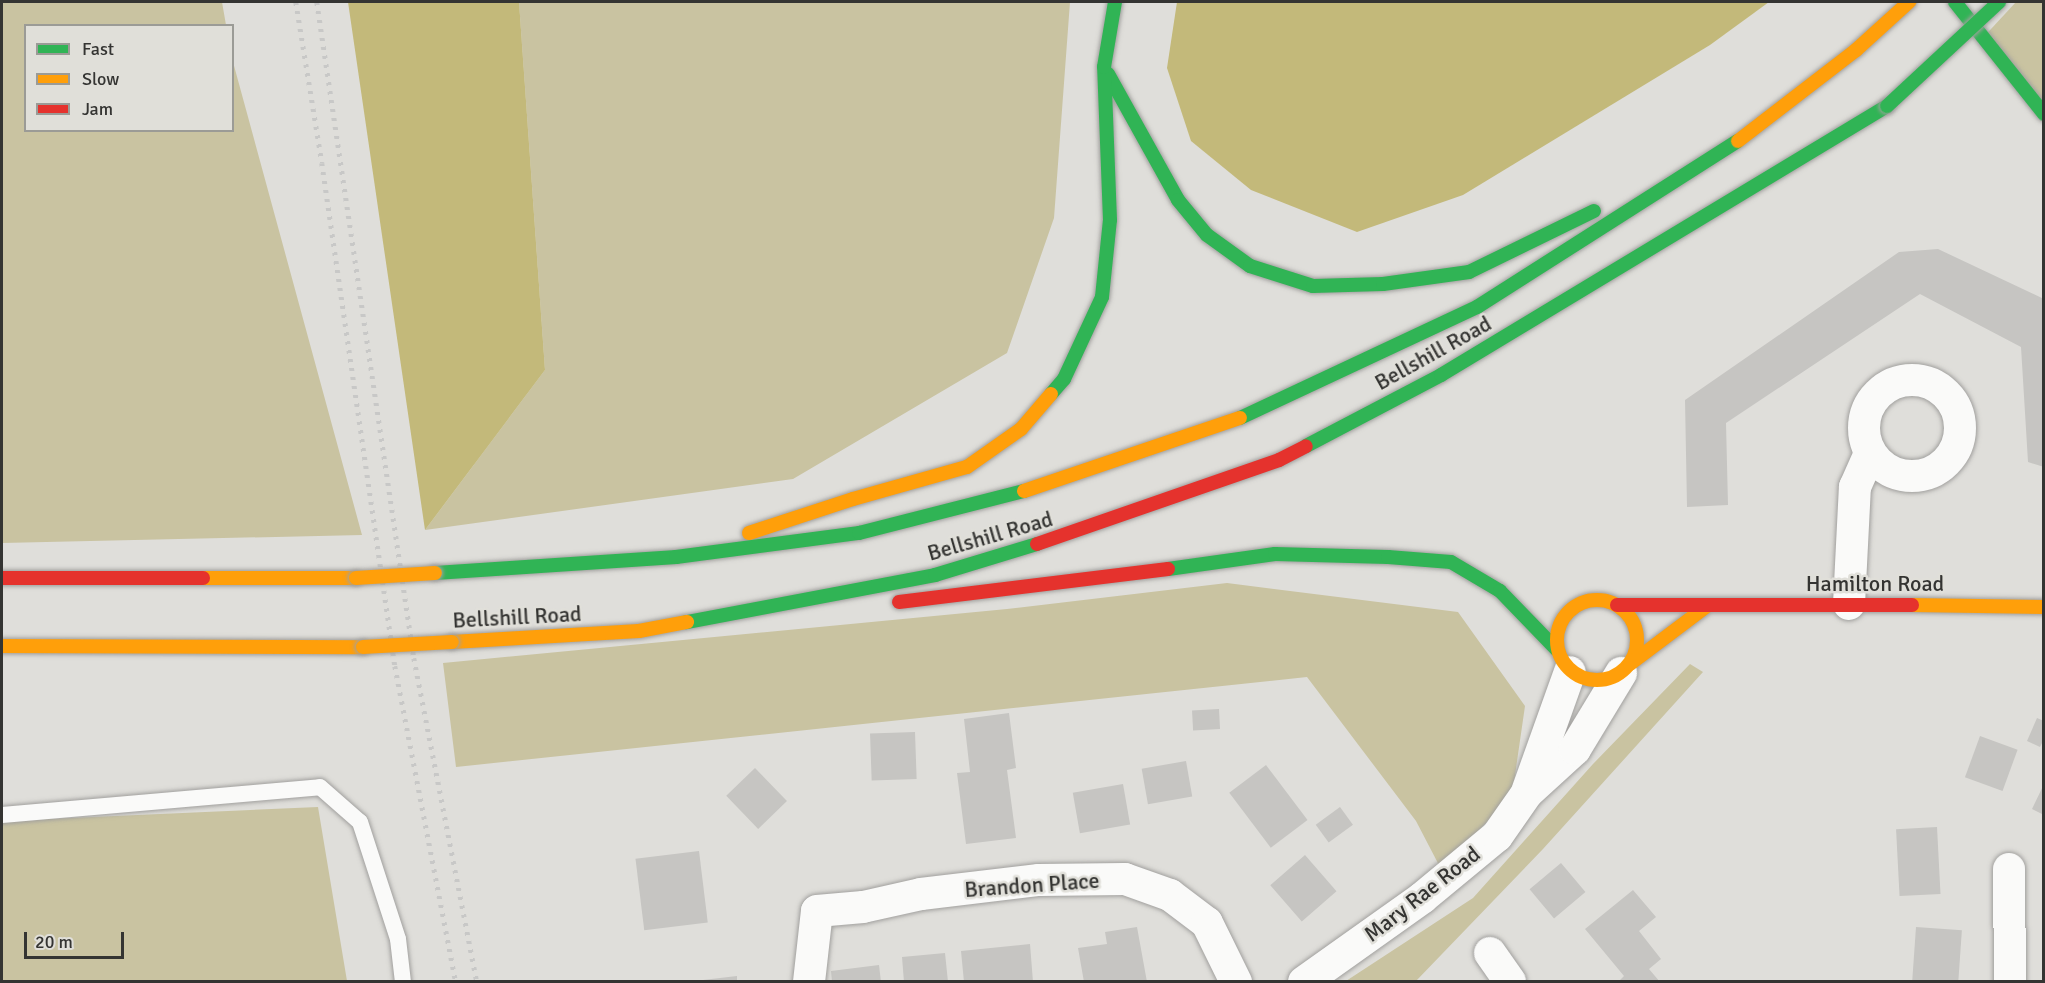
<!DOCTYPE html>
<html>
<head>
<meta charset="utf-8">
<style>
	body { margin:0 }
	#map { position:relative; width:2045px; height:983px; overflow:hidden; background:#dfdeda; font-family:Signika,sans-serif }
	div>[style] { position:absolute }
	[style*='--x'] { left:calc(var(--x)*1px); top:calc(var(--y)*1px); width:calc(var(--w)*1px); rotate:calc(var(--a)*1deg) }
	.green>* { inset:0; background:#c9c3a1 }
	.forest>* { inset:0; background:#c3b97a }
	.building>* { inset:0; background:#c6c5c2; transform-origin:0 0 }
	.roads { filter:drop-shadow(0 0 2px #a1a09e) drop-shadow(0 0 2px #a1a09e) }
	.lane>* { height:16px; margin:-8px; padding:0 8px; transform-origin:8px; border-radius:8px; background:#fafaf9 }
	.street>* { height:32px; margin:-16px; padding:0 16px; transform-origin:16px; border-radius:16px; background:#fafaf9 }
	.street>.ring { margin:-16px; padding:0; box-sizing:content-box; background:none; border:32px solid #fafaf9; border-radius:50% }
	.fast>* { height:14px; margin:-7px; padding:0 7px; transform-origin:7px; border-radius:7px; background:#30b455 }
	.slow>* { height:14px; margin:-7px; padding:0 7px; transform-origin:7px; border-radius:7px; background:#ff9f0a }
	.slow>.ring { margin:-7px; padding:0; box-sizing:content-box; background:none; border:14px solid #ff9f0a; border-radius:50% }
	.jam>* { height:14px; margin:-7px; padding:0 7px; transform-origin:7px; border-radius:7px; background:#e5322d }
	.rail>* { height:4.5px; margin-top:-2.25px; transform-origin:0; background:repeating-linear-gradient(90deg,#c8c8c7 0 3px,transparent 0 9px) }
	.bridges { filter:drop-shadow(0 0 2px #a1a09e) drop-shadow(0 0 2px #a1a09e) }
	.fast-bridge>* { height:14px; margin:-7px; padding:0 7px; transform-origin:7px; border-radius:7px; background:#30b455 }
	.slow-bridge>* { height:14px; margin:-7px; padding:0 7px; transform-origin:7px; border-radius:7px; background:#ff9f0a }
	span { translate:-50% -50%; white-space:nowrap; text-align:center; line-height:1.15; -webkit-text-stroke:5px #e0dfd9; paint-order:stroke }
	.street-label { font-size:22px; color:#343432 }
	.frame { position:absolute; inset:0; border:3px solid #343432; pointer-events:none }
	.legend { position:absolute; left:24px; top:24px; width:210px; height:108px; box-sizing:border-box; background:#e0dfd9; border:2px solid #9b9b96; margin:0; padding:8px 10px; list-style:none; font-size:18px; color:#343432 }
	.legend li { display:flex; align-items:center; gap:12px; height:30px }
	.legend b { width:30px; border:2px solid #9b9b96 }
	.scale { position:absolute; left:24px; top:932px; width:100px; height:27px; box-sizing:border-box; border:3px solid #343432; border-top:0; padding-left:8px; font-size:18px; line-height:21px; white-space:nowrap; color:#343432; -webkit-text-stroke:4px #e0dfd9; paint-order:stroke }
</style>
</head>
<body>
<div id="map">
	<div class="green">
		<i style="clip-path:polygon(2px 2px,222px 2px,226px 25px,26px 26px,26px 130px,232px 130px,233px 62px,362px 535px,2px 543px)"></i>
		<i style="clip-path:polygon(519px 2px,1070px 2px,1054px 218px,1007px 353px,793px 479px,425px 530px,545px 370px)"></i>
		<i style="clip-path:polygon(2016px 2px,2043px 2px,2043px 101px,1979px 42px)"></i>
		<i style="clip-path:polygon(1227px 583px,1458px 612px,1525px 706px,1512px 796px,1441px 869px,1416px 821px,1307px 677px,456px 767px,443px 663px,1007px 609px)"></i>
		<i style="clip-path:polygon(1690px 664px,1703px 672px,1543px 849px,1416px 981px,1346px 981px,1473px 898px,1593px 764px)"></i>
		<i style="clip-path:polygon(318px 807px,347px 981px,2px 981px,2px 821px)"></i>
	</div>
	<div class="forest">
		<i style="clip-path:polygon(348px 2px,519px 2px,545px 370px,425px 530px)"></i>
		<i style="clip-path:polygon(1177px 2px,1769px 2px,1710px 45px,1463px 195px,1357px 232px,1251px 190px,1191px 141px,1167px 68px)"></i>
	</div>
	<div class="building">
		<i style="clip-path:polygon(1938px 249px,2044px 299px,2044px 467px,2028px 462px,2021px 347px,1920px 294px,1726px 423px,1728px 505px,1687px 507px,1685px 400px,1899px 252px)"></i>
		<i style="left:1219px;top:709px;width:20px;height:27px;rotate:87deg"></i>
		<i style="clip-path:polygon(1009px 713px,1016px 768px,1007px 770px,1016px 838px,966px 844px,957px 773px,970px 772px,964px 719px)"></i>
		<i style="clip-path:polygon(2037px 718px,2044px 721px,2044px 739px,2040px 747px,2027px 741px)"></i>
		<i style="left:915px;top:732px;width:47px;height:45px;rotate:88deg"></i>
		<i style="left:1980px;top:736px;width:40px;height:44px;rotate:20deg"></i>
		<i style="left:1186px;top:761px;width:36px;height:45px;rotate:80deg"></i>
		<i style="left:1266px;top:765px;width:69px;height:46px;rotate:53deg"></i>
		<i style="left:755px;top:768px;width:46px;height:40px;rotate:46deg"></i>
		<i style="left:1123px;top:784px;width:41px;height:51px;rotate:80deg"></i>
		<i style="clip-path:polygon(2044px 784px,2044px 815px,2032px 809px)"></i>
		<i style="left:1340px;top:807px;width:22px;height:30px;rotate:54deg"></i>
		<i style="left:1937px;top:827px;width:67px;height:41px;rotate:87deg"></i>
		<i style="left:699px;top:851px;width:72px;height:64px;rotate:83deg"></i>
		<i style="left:1305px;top:855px;width:48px;height:46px;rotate:49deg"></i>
		<i style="left:1561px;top:863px;width:38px;height:41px;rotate:50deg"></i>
		<i style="clip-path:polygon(1633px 890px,1656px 917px,1639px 931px,1661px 959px,1649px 969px,1660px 982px,1618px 982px,1624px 976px,1585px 929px)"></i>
		<i style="clip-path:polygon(1137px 927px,1147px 982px,1084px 982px,1078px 948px,1107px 944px,1105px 932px)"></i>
		<i style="left:1916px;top:927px;width:46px;height:55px;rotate:4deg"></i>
		<i style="clip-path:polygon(1030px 944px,1033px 982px,964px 982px,961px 951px)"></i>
		<i style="clip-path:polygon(945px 953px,948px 982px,904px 982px,902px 957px)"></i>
		<i style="clip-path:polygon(879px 965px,881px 982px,832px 982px,831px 971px)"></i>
		<i style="clip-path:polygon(737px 976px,737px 982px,703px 982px,703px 980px)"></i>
	</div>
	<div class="roads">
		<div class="lane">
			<i style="--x:2;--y:815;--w:319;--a:-5"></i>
			<i style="--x:320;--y:787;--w:53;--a:41.2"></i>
			<i style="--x:360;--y:822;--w:123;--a:72"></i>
			<i style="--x:398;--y:939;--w:43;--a:83.4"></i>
		</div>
		<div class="street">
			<i class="ring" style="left:1864px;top:380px;width:64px;height:64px"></i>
			<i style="--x:1849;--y:604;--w:117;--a:-87.1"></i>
			<i style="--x:1855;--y:487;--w:36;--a:-66"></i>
			<i style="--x:1528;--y:789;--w:124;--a:-70.3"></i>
			<i style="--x:2009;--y:869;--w:113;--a:89.5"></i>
			<i style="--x:1490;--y:953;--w:35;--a:55"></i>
			<i style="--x:809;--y:982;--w:71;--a:-83.6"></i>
			<i style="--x:817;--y:911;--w:46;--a:-5"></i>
			<i style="--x:863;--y:907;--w:59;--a:-12.6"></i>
			<i style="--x:921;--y:894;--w:119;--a:-6.8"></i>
			<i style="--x:1039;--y:880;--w:86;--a:-0.7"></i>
			<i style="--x:1125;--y:879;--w:48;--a:19.6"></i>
			<i style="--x:1170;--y:895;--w:46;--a:37.1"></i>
			<i style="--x:1207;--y:923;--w:66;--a:63.8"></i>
			<i style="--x:1304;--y:982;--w:145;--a:-35.4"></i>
			<i style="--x:1422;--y:898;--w:97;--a:-39.6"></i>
			<i style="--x:1497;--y:836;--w:52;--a:-55.1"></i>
			<i style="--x:1527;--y:793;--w:65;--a:-42.5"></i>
			<i style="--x:1575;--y:749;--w:89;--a:-58.8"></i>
		</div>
		<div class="fast">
			<i style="--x:1955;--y:2;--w:143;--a:51.5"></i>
			<i style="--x:1108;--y:74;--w:144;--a:60.9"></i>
			<i style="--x:1178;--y:200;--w:45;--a:50.4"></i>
			<i style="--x:1207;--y:235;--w:53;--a:35.8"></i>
			<i style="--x:1250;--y:266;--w:66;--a:17.6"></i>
			<i style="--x:1313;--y:286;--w:70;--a:-1.6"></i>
			<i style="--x:1383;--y:284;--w:87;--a:-7.9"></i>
			<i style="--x:1469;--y:272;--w:139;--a:-26"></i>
			<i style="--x:1051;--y:394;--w:20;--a:-49"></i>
			<i style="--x:1064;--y:379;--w:90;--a:-65.1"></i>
			<i style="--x:1102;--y:297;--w:77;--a:-84.1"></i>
			<i style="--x:1110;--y:220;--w:153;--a:-92.2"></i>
			<i style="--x:1104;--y:67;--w:66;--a:-80.4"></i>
			<i style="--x:1240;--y:418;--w:262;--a:-25.1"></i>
			<i style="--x:1477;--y:307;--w:309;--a:-32.5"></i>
			<i style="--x:1306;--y:446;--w:153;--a:-27.7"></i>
			<i style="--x:1441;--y:375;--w:521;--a:-31.1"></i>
			<i style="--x:1168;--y:569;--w:108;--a:-8"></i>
			<i style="--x:1275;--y:554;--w:113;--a:1.5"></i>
			<i style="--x:1388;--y:557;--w:63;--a:4.5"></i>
			<i style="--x:1451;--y:562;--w:57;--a:30.6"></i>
			<i style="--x:1500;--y:591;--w:82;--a:46"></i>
			<i style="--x:435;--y:573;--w:242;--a:-3.8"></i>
			<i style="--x:676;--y:557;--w:185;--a:-7.5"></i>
			<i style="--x:859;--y:533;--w:170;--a:-14.3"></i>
			<i style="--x:687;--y:622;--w:252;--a:-10.7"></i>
			<i style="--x:935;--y:575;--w:107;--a:-16.9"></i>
		</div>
		<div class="slow">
			<i style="--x:1738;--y:141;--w:149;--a:-37.6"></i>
			<i style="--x:1856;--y:50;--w:72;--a:-42.2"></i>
			<i style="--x:1024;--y:491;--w:228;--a:-18.7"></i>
			<i style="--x:749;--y:533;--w:109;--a:-18.1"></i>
			<i style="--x:853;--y:499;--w:118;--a:-15.7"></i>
			<i style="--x:967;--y:467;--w:66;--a:-35.1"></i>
			<i style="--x:1021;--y:429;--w:46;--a:-49.4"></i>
			<i style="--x:203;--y:578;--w:153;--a:0"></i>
			<i class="ring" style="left:1557px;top:600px;width:66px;height:66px"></i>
			<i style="--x:1912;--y:605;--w:132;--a:0.9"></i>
			<i style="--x:452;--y:642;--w:187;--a:-3.4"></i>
			<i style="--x:639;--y:631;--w:49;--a:-10.6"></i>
			<i style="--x:2;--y:646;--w:361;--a:0.2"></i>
			<i style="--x:1630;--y:664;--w:96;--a:-37"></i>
		</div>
		<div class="jam">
			<i style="--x:1037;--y:544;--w:256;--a:-19.1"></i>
			<i style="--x:1279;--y:460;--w:30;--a:-27"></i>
			<i style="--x:2;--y:578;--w:201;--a:0"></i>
			<i style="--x:899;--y:602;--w:271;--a:-7"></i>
			<i style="--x:1617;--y:605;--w:295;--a:0"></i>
		</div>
	</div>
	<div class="rail">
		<i style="--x:296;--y:2;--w:163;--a:80.8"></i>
		<i style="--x:322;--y:163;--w:508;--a:81.74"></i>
		<i style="--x:395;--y:666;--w:322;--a:79.1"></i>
		<i style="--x:317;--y:2;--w:663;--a:81.59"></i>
		<i style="--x:414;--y:658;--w:330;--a:79"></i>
	</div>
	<div class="bridges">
		<div class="fast-bridge">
			<i style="--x:1887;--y:106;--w:153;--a:-42.9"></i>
		</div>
		<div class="slow-bridge">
			<i style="--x:356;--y:578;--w:79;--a:-3.6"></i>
			<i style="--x:363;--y:647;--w:89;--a:-3.2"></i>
		</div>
	</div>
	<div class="street-label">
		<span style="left:1433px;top:353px;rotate:-29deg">Bellshill Road</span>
		<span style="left:990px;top:536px;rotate:-16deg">Bellshill Road</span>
		<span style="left:1875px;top:584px">Hamilton Road</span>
		<span style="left:517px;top:617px;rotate:-3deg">Bellshill Road</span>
		<span style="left:1032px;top:885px;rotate:-4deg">Brandon Place</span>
		<span style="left:1422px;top:894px;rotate:-38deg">Mary Rae Road</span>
	</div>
	<div class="frame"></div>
	<ul class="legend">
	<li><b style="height:8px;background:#30b455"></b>Fast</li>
	<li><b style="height:8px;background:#ff9f0a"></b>Slow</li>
	<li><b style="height:8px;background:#e5322d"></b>Jam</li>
	</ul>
	<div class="scale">20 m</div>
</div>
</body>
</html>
